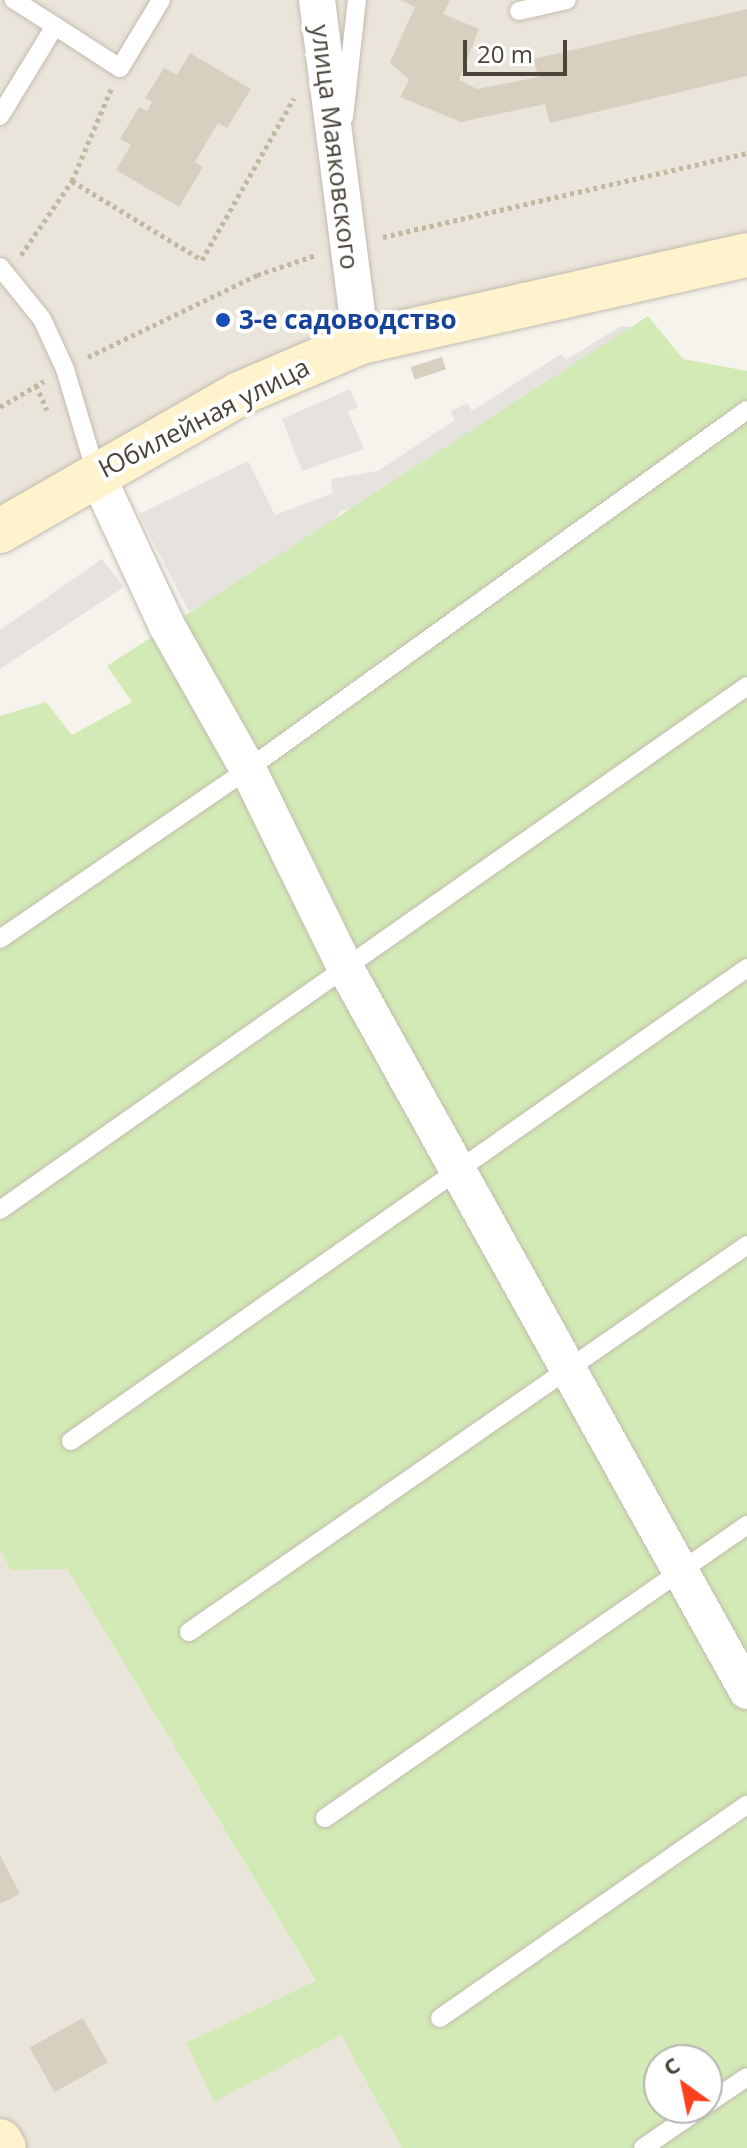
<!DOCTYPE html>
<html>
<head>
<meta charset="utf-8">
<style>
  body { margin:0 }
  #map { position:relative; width:747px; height:2148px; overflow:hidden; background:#f6f3ec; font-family:"Open Sans",sans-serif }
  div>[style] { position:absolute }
  .residential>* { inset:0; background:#eae5da }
  .industrial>* { inset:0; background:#e6e2dd }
  .green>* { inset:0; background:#d2eab5 }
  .building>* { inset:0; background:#d8cfc1; transform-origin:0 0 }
  .path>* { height:5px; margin-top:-2.5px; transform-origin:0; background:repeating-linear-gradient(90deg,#c4b79f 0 4px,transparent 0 8px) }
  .roads { filter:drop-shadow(0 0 2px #c2bbae) drop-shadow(0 0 2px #c2bbae) }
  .lane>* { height:18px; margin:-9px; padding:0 9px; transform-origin:9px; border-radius:9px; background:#fff }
  .street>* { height:36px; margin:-18px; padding:0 18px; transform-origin:18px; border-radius:18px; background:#fff }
  .secondary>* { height:44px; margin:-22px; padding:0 22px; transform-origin:22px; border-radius:22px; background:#fff3cd }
  .dots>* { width:22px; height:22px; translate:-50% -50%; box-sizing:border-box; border:4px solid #fff; border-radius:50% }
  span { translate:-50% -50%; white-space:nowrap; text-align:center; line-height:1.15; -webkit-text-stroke:8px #fff; paint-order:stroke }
  .street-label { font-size:26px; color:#4b4439 }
  .transit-label { font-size:26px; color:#164399; font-weight:700 }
  .left { translate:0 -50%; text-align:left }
  .north { position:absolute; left:643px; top:2044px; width:80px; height:80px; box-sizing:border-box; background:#fff; border:2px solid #b7b4b0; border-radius:50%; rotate:327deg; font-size:22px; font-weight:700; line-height:32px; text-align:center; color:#4b4439 }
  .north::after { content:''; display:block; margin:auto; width:28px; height:36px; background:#fc3f1d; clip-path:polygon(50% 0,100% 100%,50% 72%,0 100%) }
  .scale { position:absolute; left:463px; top:40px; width:104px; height:36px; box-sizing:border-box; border:4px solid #4b4439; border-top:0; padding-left:10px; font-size:24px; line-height:28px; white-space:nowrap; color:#4b4439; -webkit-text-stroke:6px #fff; paint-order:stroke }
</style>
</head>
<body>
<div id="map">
  <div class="residential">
    <div style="clip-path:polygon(0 0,747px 0,747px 255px,441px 320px,0 531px)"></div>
    <div style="clip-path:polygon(0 1551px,11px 1570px,67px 1569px,316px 1982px,186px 2043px,214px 2101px,341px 2035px,402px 2148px,0 2148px)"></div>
  </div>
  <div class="industrial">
    <div style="clip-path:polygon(621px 326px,630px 327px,639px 342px,386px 501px,341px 511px,320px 540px,189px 612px,139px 514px,248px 461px,275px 515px,333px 493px,331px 479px,378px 471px,455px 420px,450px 412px,467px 403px,472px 411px,561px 354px,566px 360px)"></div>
    <div style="clip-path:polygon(350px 389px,358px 407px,348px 412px,364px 449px,302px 471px,282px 419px)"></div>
    <div style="clip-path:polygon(102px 559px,124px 587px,0 669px,0 630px)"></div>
  </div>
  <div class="green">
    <div style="clip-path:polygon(evenodd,648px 316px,683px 359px,747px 371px,747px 2148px,402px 2148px,341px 2035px,214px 2102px,186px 2043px,316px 1981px,67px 1569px,11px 1570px,0 1551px,0 716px,46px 702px,72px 735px,132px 702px,107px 666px,648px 316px,659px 2060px,707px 2060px,707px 2108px,659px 2108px,659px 2060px)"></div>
  </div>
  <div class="building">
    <div style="clip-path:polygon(400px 0,450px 0,443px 14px,479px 29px,459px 80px,477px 89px,538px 77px,534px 59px,747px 9px,747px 76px,550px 123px,545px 104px,461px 122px,400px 97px,409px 80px,390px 62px,415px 7px)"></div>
    <div style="clip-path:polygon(190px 53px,251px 89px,227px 128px,218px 123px,206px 143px,195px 162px,203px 167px,179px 207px,116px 170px,131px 145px,120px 139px,139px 107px,147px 111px,152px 102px,145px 98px,164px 68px,177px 75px)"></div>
    <div style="left:442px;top:357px;width:13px;height:33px;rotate:72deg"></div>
    <div style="clip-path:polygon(0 1855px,20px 1894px,0 1904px)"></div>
    <div style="left:83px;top:2018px;width:51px;height:61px;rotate:61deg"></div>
  </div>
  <div class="path">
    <div style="left:72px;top:181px;width:152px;rotate:31.3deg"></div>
    <div style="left:202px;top:260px;width:186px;rotate:-60.4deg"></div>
    <div style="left:383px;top:237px;width:374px;rotate:-13deg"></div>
    <div style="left:21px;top:255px;width:90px;rotate:-55.4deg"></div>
    <div style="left:72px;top:181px;width:100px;rotate:-67deg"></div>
    <div style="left:88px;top:357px;width:188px;rotate:-25.9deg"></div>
    <div style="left:257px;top:275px;width:62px;rotate:-18.7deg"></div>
    <div style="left:36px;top:385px;width:27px;rotate:66deg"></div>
    <div style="left:0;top:407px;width:51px;rotate:-30.6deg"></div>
  </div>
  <div class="roads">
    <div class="lane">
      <div style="left:519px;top:11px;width:49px;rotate:-12.9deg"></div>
      <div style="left:55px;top:26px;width:77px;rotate:32.9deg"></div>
      <div style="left:120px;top:68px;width:79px;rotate:-58.9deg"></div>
      <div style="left:0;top:116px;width:105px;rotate:-58.6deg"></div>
      <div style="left:55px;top:26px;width:49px;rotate:-147.6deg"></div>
      <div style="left:344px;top:117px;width:118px;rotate:-83.7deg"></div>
      <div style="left:0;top:267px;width:67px;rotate:51.1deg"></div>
      <div style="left:42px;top:319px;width:55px;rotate:65.3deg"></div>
      <div style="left:65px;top:369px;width:109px;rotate:73.4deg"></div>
      <div style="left:0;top:939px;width:301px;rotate:-34.4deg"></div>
      <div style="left:248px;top:769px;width:615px;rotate:-35.73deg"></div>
      <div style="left:0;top:1210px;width:912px;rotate:-35.05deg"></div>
      <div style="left:71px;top:1441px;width:825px;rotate:-34.98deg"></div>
      <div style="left:189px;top:1632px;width:679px;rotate:-34.74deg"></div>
      <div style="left:325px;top:1818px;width:514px;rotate:-34.77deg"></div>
      <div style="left:440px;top:2018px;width:374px;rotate:-34.8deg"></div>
      <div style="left:707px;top:2104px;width:48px;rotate:-34deg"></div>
      <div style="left:643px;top:2148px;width:70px;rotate:-34.6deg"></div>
    </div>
    <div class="street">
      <div style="left:317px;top:0;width:345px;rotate:82.7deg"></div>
      <div style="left:96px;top:473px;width:169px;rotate:65.1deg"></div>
      <div style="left:167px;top:626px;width:164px;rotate:60.5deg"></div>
      <div style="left:248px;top:769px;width:220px;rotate:63.9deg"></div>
      <div style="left:345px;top:967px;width:828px;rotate:60.96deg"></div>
    </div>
    <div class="secondary">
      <div style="left:0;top:531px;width:275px;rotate:-29.8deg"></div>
      <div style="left:239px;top:394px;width:133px;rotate:-23.1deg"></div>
      <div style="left:361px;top:342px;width:396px;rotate:-12.7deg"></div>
      <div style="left:0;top:2141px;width:8px;rotate:60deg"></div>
    </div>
  </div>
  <div class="dots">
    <div style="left:223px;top:320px;background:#1a4fb4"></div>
  </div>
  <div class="street-label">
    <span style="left:335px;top:147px;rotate:83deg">улица Маяковского</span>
    <span style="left:204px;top:418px;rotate:-27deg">Юбилейная улица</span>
  </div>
  <div class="transit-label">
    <span class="left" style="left:239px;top:320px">3-е садоводство</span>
  </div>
  <div class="north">С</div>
  <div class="scale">20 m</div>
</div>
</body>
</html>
